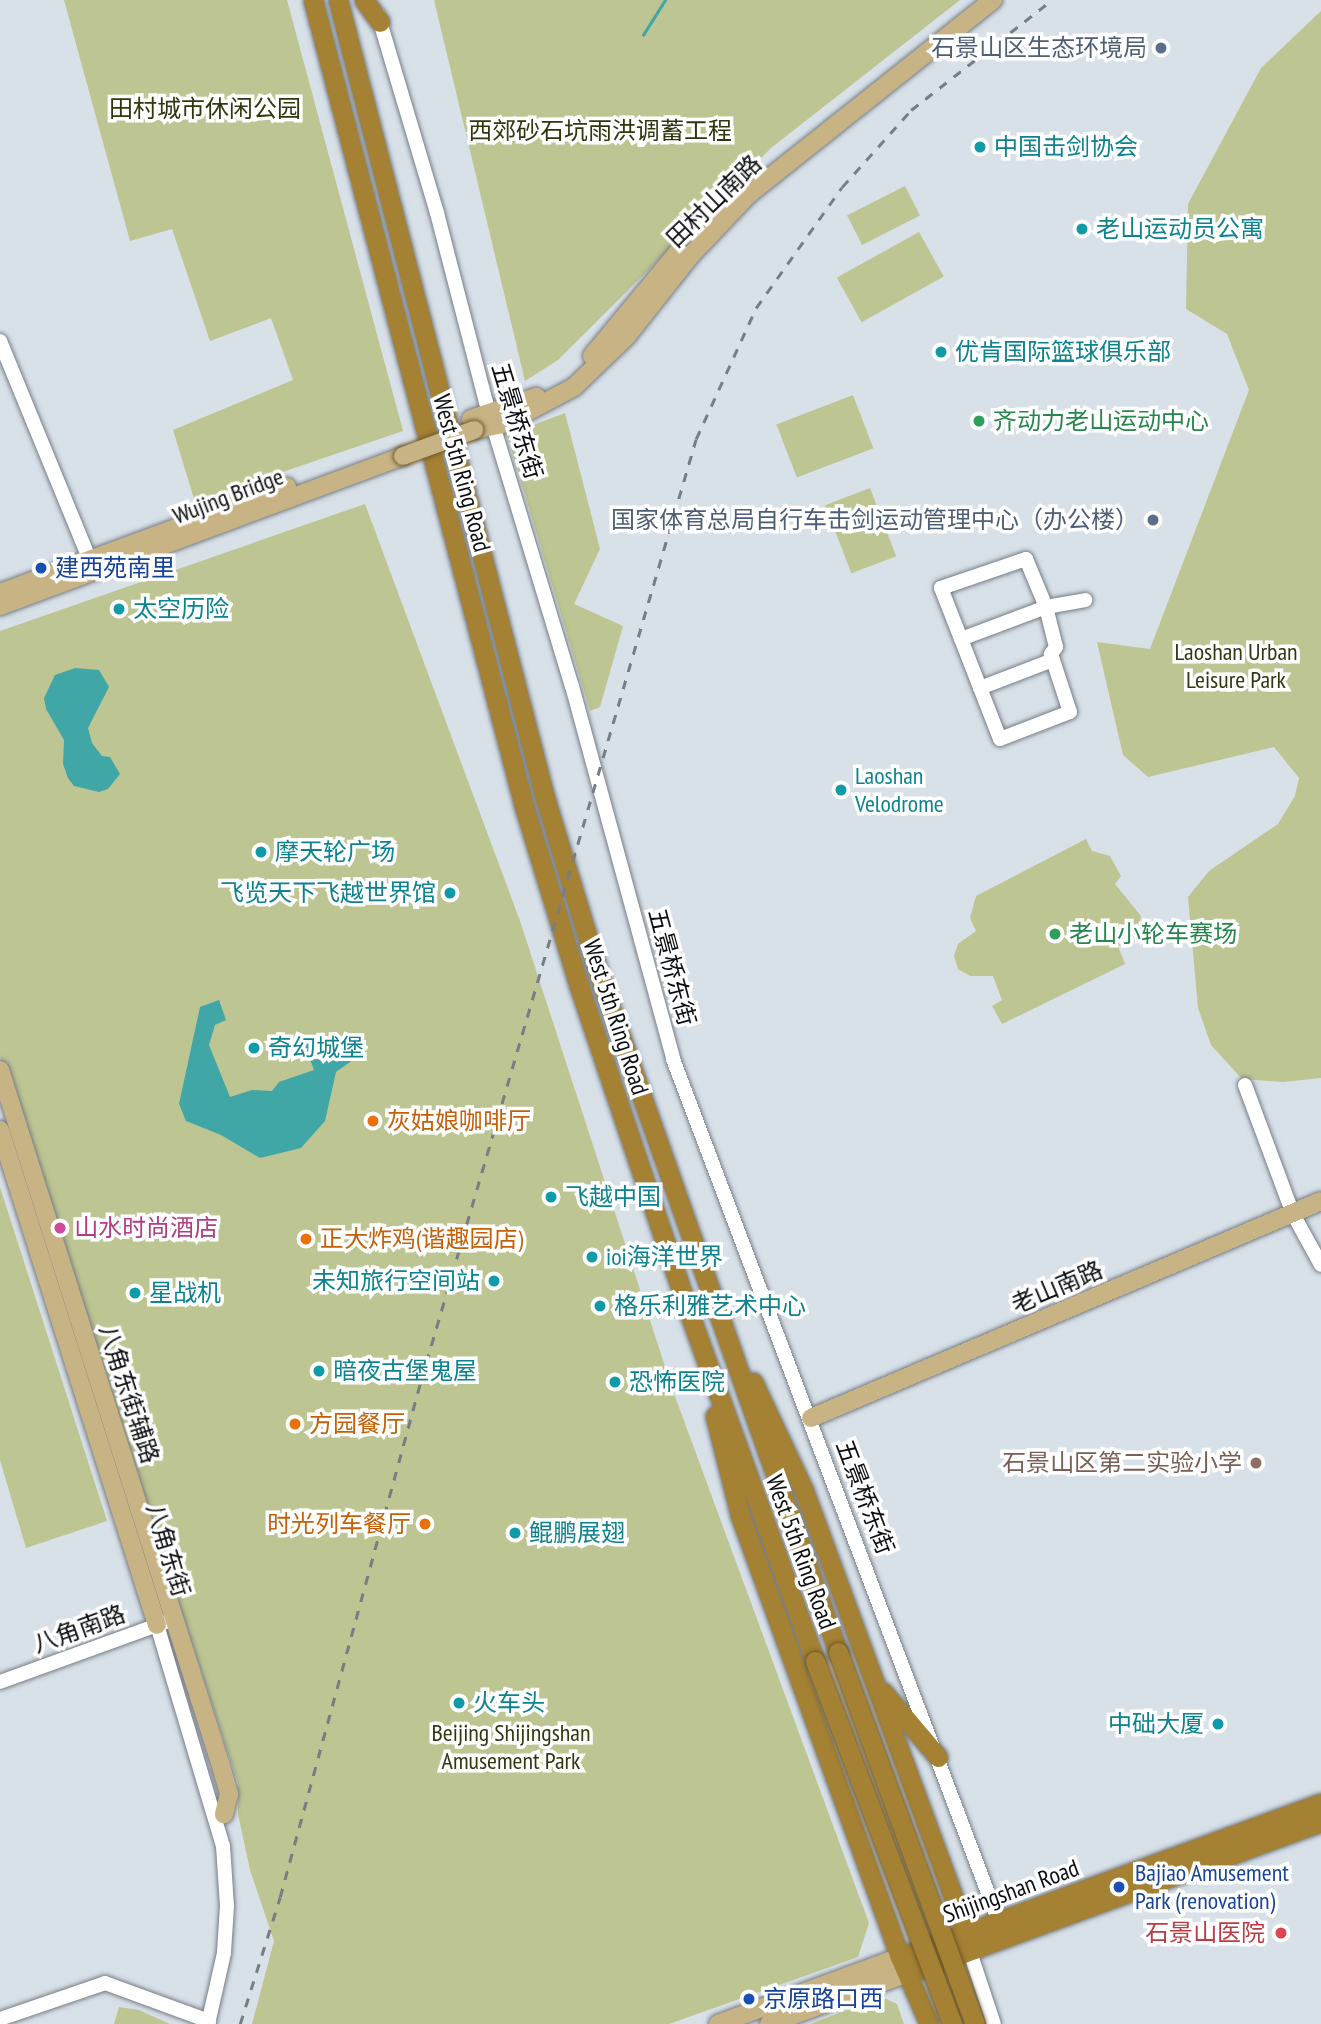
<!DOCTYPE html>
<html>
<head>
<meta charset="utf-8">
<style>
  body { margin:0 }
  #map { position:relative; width:1321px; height:2024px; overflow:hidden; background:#d8e0e8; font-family:"PT Sans Narrow","Noto Sans SC",sans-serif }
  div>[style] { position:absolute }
  .green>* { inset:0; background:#bdc592; transform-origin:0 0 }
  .water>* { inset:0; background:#41a6a6 }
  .stream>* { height:2.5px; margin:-1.25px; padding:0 1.25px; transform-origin:1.25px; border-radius:1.25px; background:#41a6a6 }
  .roads { filter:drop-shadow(0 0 2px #767d85) drop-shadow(0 0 2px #767d85) }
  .minor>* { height:14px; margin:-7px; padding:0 7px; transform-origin:7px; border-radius:7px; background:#fff }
  .major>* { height:18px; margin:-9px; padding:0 9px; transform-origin:9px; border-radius:9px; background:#c8b385 }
  .highway>* { height:19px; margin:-9.5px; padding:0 9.5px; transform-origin:9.5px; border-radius:9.5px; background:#a48133 }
  .rail>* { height:2.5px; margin-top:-1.25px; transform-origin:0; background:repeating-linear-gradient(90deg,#787d83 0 9px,transparent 0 18px) }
  .bridges { filter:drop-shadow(0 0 2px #6e5827) drop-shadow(0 0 2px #6e5827) }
  .major-bridge>* { height:18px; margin:-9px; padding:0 9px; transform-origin:9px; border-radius:9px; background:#c8b385 }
  .highway-bridge>* { height:19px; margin:-9.5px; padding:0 9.5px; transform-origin:9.5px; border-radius:9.5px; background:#a48133 }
  .dots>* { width:19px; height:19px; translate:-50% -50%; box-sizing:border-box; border:4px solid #fff; border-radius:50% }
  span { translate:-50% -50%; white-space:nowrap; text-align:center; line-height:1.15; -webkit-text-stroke:7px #fff; paint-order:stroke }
  .service-label { font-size:24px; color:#4e5e75 }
  .right { translate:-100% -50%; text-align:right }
  .park-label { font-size:24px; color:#31360f }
  .culture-label { font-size:24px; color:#0d838f }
  .left { translate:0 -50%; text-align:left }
  .street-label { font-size:24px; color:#0b0d10 }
  .leisure-label { font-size:24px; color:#27864d }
  .transit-label { font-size:24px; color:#164399 }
  .food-label { font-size:24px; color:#c56008 }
  .hotel-label { font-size:24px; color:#b23c85 }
  .education-label { font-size:24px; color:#785e54 }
  .health-label { font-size:24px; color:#be3a42 }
</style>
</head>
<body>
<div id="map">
  <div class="green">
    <div style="clip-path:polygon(64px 0,287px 0,403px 431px,195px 502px,173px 430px,293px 380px,271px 318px,210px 341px,172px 229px,130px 241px)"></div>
    <div style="clip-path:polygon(434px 0,960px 0,771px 148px,558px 360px,525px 381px)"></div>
    <div style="clip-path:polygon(1321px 11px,1321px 1078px,1283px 1082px,1242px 1079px,1211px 1045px,1198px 1008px,1188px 897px,1209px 871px,1278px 824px,1295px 796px,1299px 778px,1274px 747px,1148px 777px,1123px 755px,1097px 642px,1150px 649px,1249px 390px,1227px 334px,1186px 309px,1188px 204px,1261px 68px)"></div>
    <div style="left:905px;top:186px;width:33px;height:65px;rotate:63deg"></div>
    <div style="left:919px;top:232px;width:51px;height:94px;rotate:61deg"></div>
    <div style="left:853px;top:395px;width:57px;height:82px;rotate:69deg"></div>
    <div style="clip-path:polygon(565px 413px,600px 549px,574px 604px,623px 626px,600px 707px,590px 711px,507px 435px)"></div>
    <div style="left:870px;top:488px;width:73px;height:48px;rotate:69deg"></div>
    <div style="clip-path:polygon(365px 504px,520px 921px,673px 1391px,869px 1923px,858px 1957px,669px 2024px,252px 2024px,274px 1941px,250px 1870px,238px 1814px,238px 1783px,0 1058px,0 631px)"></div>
    <div style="clip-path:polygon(1086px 839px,1092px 851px,1110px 856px,1121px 876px,1115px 884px,1141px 916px,1137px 936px,1118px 946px,1125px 964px,1002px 1024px,992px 1006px,1002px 1000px,993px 976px,970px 976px,958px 969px,954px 956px,958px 944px,976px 931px,970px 918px,976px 896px)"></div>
    <div style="clip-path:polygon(0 1187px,107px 1521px,26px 1548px,0 1460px)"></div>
    <div style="clip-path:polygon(882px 1997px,897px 2004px,904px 2024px,810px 2024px)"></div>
    <div style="clip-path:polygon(119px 2007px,139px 2010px,170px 2024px,114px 2024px)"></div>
  </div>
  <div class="water">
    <div style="clip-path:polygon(75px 668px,99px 670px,109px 687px,88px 728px,92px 743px,102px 756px,110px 757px,120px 774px,108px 789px,99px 792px,74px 786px,68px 778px,63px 764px,64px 740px,46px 709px,44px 698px,55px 675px)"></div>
    <div style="clip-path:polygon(219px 1000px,226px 1020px,215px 1025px,209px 1045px,230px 1097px,252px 1090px,272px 1091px,279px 1082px,314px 1070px,303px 1040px,316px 1037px,312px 1052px,320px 1060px,331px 1057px,330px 1040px,353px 1048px,357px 1057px,336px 1072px,325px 1121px,301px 1148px,260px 1158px,221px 1135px,186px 1121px,179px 1104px,200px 1007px)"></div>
  </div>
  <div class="stream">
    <div style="left:643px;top:35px;width:41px;rotate:-57.8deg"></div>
  </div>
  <div class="roads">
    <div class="minor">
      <div style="left:378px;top:15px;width:207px;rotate:73.4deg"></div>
      <div style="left:437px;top:213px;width:195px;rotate:75.5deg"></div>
      <div style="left:486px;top:402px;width:297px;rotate:73.2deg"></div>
      <div style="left:572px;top:686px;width:386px;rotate:74.8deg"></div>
      <div style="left:673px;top:1059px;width:923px;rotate:69.31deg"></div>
      <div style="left:0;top:341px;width:237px;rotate:67.7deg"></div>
      <div style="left:961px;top:639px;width:91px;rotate:-20.6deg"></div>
      <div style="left:1046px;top:607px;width:41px;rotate:76deg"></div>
      <div style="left:1056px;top:647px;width:9px;rotate:126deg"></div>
      <div style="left:1051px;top:654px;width:61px;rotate:71.9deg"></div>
      <div style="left:1070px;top:712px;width:75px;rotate:158.9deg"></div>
      <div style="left:1000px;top:739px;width:107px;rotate:-111.3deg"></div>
      <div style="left:961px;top:639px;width:55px;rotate:-111.4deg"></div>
      <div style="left:941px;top:588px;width:90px;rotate:-18.8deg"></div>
      <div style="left:1026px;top:559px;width:52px;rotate:67.4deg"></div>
      <div style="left:1046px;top:607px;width:40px;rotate:-10deg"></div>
      <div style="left:980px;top:688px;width:78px;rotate:-21deg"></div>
      <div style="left:1245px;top:1085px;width:138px;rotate:69.6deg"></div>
      <div style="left:1293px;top:1214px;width:58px;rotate:61.2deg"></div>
      <div style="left:157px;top:1625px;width:231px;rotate:73.4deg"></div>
      <div style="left:223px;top:1846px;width:60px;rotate:86.2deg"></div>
      <div style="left:227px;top:1906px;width:47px;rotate:93.7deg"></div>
      <div style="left:224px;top:1953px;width:73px;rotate:102.7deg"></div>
      <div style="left:0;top:1682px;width:177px;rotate:-19.9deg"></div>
      <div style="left:967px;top:1943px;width:85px;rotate:71.6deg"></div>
      <div style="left:0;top:2019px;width:111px;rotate:-18.9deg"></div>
      <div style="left:105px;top:1983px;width:111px;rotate:20.1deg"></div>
    </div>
    <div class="major">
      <div style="left:592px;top:356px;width:136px;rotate:-50.4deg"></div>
      <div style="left:471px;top:419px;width:69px;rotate:-18.7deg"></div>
      <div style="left:474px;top:430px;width:33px;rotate:-12deg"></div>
      <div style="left:506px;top:423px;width:77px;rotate:-27.9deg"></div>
      <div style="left:574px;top:387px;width:74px;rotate:-43.9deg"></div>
      <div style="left:627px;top:336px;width:103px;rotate:-51.7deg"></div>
      <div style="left:691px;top:255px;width:84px;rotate:-46.4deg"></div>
      <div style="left:749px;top:194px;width:312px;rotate:-38.5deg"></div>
      <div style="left:0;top:593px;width:306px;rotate:-20.3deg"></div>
      <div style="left:0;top:606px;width:430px;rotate:-20.4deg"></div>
      <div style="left:0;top:1070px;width:730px;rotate:72.38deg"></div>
      <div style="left:221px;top:1766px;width:29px;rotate:74deg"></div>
      <div style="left:229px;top:1794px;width:21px;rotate:104deg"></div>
      <div style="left:0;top:1130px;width:519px;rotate:72.4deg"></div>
      <div style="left:811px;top:1418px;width:554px;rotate:-23.05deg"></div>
      <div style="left:718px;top:2024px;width:194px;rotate:-20.2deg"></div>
      <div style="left:769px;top:2024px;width:150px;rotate:-20.2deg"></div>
    </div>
    <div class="highway">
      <div style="left:313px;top:0;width:833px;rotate:75.33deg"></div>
      <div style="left:524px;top:806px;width:188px;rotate:73deg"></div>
      <div style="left:579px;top:986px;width:339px;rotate:71.4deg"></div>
      <div style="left:687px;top:1307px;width:376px;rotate:70.1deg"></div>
      <div style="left:338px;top:0;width:824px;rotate:75.46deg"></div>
      <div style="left:545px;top:798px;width:188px;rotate:73deg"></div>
      <div style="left:600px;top:978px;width:715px;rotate:70.55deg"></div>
      <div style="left:364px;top:0;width:27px;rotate:54deg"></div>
      <div style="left:753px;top:1382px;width:120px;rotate:64.9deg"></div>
      <div style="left:804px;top:1491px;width:471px;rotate:69.8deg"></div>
      <div style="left:715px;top:1416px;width:102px;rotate:75.8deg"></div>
      <div style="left:740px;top:1515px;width:470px;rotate:70.1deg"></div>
      <div style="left:900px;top:1957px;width:73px;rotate:66.6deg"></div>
      <div style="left:883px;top:1692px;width:85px;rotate:49.8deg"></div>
      <div style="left:900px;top:1957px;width:448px;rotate:-20.1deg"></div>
      <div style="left:914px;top:1971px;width:433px;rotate:-20.1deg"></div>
    </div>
  </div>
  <div class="rail">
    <div style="left:240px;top:2024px;width:133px;rotate:-72.5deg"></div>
    <div style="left:280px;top:1897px;width:536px;rotate:-74.74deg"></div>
    <div style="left:421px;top:1380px;width:980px;rotate:-73.71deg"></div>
    <div style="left:696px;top:439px;width:144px;rotate:-65.4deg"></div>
    <div style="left:756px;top:308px;width:148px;rotate:-54.6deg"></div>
    <div style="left:842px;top:187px;width:103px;rotate:-48.1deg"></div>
    <div style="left:911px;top:110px;width:179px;rotate:-38deg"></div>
  </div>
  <div class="bridges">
    <div class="major-bridge">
      <div style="left:403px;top:456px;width:76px;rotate:-20.1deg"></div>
    </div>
    <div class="highway-bridge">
      <div style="left:838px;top:1652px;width:396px;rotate:69.8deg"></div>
      <div style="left:815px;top:1661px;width:388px;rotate:69.3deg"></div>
    </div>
  </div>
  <div class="dots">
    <div style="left:1161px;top:48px;background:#5c6f8a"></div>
    <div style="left:980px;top:147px;background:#0f9aa8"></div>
    <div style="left:1082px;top:229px;background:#0f9aa8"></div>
    <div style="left:941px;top:352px;background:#0f9aa8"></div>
    <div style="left:979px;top:421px;background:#2e9e5b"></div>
    <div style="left:1153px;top:520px;background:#5c6f8a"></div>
    <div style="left:41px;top:568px;background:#1a4fb4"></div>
    <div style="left:119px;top:609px;background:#0f9aa8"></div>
    <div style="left:841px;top:790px;background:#0f9aa8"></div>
    <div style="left:261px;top:852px;background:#0f9aa8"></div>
    <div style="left:450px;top:893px;background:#0f9aa8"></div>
    <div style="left:1055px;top:934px;background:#2e9e5b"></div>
    <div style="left:254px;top:1048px;background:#0f9aa8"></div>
    <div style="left:373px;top:1121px;background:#e8710a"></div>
    <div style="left:551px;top:1197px;background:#0f9aa8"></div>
    <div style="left:60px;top:1228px;background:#d1479c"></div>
    <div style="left:306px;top:1239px;background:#e8710a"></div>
    <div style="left:592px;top:1257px;background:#0f9aa8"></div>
    <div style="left:494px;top:1281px;background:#0f9aa8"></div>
    <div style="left:135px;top:1293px;background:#0f9aa8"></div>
    <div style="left:600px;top:1306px;background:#0f9aa8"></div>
    <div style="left:319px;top:1371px;background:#0f9aa8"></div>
    <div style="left:615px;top:1382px;background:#0f9aa8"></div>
    <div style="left:295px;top:1424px;background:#e8710a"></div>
    <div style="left:1256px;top:1463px;background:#8d6e63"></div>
    <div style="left:425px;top:1524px;background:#e8710a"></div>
    <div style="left:515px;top:1533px;background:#0f9aa8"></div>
    <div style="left:459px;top:1703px;background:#0f9aa8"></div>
    <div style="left:1218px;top:1724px;background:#0f9aa8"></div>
    <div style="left:1119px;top:1887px;background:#1a4fb4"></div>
    <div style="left:1281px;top:1933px;background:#e0444e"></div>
    <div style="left:749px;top:1999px;background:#1a4fb4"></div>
  </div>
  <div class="service-label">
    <span class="right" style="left:1147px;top:48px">石景山区生态环境局</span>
    <span class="right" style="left:1139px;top:520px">国家体育总局自行车击剑运动管理中心（办公楼）</span>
  </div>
  <div class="park-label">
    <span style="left:205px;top:109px">田村城市休闲公园</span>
    <span style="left:600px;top:131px">西郊砂石坑雨洪调蓄工程</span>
    <span style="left:1236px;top:666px">Laoshan Urban<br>Leisure Park</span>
    <span style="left:511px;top:1747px">Beijing Shijingshan<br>Amusement Park</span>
  </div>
  <div class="culture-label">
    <span class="left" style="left:994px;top:147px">中国击剑协会</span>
    <span class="left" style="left:1096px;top:229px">老山运动员公寓</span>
    <span class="left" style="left:955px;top:352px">优肯国际篮球俱乐部</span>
    <span class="left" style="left:133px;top:609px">太空历险</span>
    <span class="left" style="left:855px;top:790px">Laoshan<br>Velodrome</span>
    <span class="left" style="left:275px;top:852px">摩天轮广场</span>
    <span class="right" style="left:436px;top:893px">飞览天下飞越世界馆</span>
    <span class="left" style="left:268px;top:1048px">奇幻城堡</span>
    <span class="left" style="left:565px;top:1197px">飞越中国</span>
    <span class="left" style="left:606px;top:1257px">ioi海洋世界</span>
    <span class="right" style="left:480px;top:1281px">未知旅行空间站</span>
    <span class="left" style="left:149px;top:1293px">星战机</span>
    <span class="left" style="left:614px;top:1306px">格乐利雅艺术中心</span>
    <span class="left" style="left:333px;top:1371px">暗夜古堡鬼屋</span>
    <span class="left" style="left:629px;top:1382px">恐怖医院</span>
    <span class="left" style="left:529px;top:1533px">鲲鹏展翅</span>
    <span class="left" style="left:473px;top:1703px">火车头</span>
    <span class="right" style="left:1204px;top:1724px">中础大厦</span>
  </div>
  <div class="street-label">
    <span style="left:714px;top:201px;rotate:-44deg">田村山南路</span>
    <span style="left:517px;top:421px;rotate:73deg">五景桥东街</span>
    <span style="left:462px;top:473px;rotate:75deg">West 5th Ring Road</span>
    <span style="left:228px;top:496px;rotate:-21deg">Wujing Bridge</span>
    <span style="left:672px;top:967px;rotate:75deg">五景桥东街</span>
    <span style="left:616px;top:1017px;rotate:72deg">West 5th Ring Road</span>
    <span style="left:1057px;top:1287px;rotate:-23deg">老山南路</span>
    <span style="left:129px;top:1394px;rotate:72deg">八角东街辅路</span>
    <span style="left:865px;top:1497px;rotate:69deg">五景桥东街</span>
    <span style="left:168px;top:1550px;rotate:73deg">八角东街</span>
    <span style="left:801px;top:1552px;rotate:70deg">West 5th Ring Road</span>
    <span style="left:79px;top:1629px;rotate:-20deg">八角南路</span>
    <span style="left:1011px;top:1891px;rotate:-20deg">Shijingshan Road</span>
  </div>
  <div class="leisure-label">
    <span class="left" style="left:993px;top:421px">齐动力老山运动中心</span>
    <span class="left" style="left:1069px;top:934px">老山小轮车赛场</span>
  </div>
  <div class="transit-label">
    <span class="left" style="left:55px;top:568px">建西苑南里</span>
    <span class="left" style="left:1135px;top:1887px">Bajiao Amusement<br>Park (renovation)</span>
    <span class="left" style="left:763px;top:1999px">京原路口西</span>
  </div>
  <div class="food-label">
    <span class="left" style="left:387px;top:1121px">灰姑娘咖啡厅</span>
    <span class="left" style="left:320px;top:1239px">正大炸鸡(谐趣园店)</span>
    <span class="left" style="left:309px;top:1424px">方园餐厅</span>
    <span class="right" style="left:411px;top:1524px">时光列车餐厅</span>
  </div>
  <div class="hotel-label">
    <span class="left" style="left:74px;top:1228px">山水时尚酒店</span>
  </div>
  <div class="education-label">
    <span class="right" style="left:1242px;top:1463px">石景山区第二实验小学</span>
  </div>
  <div class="health-label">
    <span class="right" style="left:1265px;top:1933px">石景山医院</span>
  </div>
</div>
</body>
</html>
